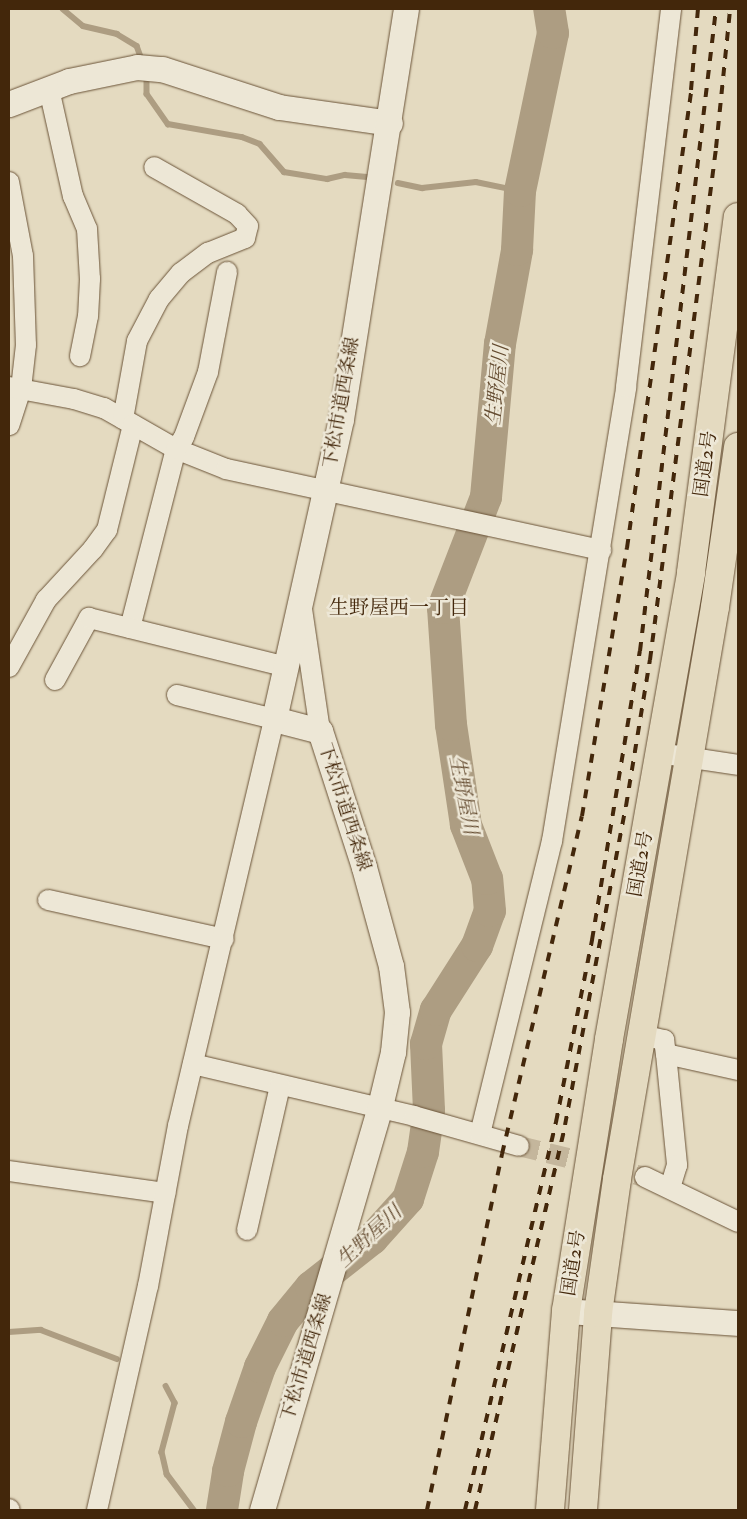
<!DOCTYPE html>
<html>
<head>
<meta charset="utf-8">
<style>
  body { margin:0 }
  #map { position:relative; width:747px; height:1519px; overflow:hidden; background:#e4dac0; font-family:"IM FELL Double Pica","Noto Serif JP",serif }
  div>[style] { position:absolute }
  .stream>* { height:5.5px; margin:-2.75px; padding:0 2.75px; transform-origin:2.75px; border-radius:2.75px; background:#ad9d82 }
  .river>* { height:32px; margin:-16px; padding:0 16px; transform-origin:16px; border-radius:16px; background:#ad9d82 }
  .minor-tunnel>* { height:20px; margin-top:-10px; transform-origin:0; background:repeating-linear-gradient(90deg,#c4b69c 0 20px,transparent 0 30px) }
  .roads { filter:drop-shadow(0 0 1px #6b5438) drop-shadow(0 0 1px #6b5438) }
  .minor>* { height:20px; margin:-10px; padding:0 10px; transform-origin:10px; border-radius:10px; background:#ede7d6 }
  .tertiary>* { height:25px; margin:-12.5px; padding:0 12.5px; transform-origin:12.5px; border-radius:12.5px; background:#ede7d6 }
  .trunk>* { height:28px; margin:-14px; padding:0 14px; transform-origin:14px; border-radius:14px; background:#e4dac0 }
  .rail>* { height:4px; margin-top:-2px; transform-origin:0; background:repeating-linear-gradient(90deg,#43270b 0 9px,transparent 0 18px) }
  span { translate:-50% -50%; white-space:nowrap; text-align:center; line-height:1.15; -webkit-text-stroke:5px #ede7d6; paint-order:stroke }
  .street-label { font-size:19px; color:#43270b }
  .water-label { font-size:20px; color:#634a2f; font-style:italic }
  .neighbourhood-label { font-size:20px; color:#43270b }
  .frame { position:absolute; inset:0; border:10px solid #43270b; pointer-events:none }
</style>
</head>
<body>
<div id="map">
  <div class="stream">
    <div style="left:63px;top:9px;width:26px;rotate:40deg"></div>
    <div style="left:83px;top:26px;width:35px;rotate:13deg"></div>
    <div style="left:117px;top:34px;width:23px;rotate:31deg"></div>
    <div style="left:137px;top:46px;width:12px;rotate:70deg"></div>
    <div style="left:147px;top:80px;width:14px;rotate:90deg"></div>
    <div style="left:147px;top:94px;width:37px;rotate:55deg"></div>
    <div style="left:168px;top:124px;width:75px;rotate:10deg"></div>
    <div style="left:242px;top:137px;width:19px;rotate:21deg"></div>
    <div style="left:260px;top:144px;width:37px;rotate:49deg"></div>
    <div style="left:284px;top:172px;width:44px;rotate:9.2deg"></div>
    <div style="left:327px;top:179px;width:18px;rotate:-13deg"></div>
    <div style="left:345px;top:175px;width:22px;rotate:5deg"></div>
    <div style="left:398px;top:183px;width:25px;rotate:12deg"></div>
    <div style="left:422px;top:188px;width:54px;rotate:-6.3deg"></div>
    <div style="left:476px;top:182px;width:45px;rotate:11.6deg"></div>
    <div style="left:9px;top:1332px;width:32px;rotate:-4deg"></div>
    <div style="left:41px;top:1330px;width:81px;rotate:20.9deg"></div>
    <div style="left:166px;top:1386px;width:19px;rotate:62deg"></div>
    <div style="left:175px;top:1403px;width:51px;rotate:104.9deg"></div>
    <div style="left:162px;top:1452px;width:23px;rotate:77deg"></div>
    <div style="left:167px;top:1474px;width:45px;rotate:53.1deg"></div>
  </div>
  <div class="river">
    <div style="left:222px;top:1510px;width:39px;rotate:-81deg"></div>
    <div style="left:228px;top:1471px;width:51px;rotate:-75.1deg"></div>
    <div style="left:241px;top:1422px;width:58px;rotate:-70.9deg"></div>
    <div style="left:260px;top:1367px;width:51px;rotate:-63.4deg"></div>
    <div style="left:283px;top:1321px;width:44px;rotate:-50.5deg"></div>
    <div style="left:311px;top:1287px;width:78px;rotate:-38.2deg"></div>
    <div style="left:372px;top:1239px;width:54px;rotate:-48deg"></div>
    <div style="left:408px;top:1199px;width:49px;rotate:-72.3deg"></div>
    <div style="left:423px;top:1152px;width:42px;rotate:-81.9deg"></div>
    <div style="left:429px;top:1110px;width:66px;rotate:-92.6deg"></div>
    <div style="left:426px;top:1044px;width:35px;rotate:-74deg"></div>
    <div style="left:436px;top:1010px;width:76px;rotate:-57.4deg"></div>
    <div style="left:477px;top:946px;width:37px;rotate:-70deg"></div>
    <div style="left:490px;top:911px;width:32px;rotate:-95deg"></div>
    <div style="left:487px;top:879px;width:58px;rotate:-111.3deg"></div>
    <div style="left:466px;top:825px;width:101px;rotate:-98.5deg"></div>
    <div style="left:451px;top:725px;width:117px;rotate:-93.9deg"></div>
    <div style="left:443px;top:608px;width:119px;rotate:-68.8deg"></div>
    <div style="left:486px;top:497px;width:154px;rotate:-84.8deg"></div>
    <div style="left:500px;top:344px;width:96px;rotate:-79.7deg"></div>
    <div style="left:517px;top:250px;width:59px;rotate:-87.1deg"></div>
    <div style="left:520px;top:191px;width:161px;rotate:-78.2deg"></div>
    <div style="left:553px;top:33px;width:24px;rotate:-99deg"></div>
  </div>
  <div class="minor-tunnel">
    <div style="left:519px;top:1146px;width:130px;rotate:13.8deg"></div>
  </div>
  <div class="roads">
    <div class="minor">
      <div style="left:49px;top:89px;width:110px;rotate:77.4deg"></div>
      <div style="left:73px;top:196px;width:36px;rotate:67deg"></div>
      <div style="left:87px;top:229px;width:50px;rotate:86.6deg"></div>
      <div style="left:90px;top:279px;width:37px;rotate:93deg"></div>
      <div style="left:88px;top:316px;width:41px;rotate:101.3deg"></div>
      <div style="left:9px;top:182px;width:75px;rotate:79.3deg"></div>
      <div style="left:23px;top:256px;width:89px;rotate:88.1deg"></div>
      <div style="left:26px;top:345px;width:44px;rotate:96.5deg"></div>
      <div style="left:21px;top:389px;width:38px;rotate:108deg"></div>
      <div style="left:9px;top:387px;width:66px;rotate:10.5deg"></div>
      <div style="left:74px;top:399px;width:31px;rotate:17deg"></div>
      <div style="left:104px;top:408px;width:83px;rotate:29.7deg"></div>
      <div style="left:176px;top:449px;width:54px;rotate:21.8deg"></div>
      <div style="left:226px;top:469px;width:384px;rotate:12.2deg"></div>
      <div style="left:123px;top:419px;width:79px;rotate:-79.8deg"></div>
      <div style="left:137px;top:341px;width:47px;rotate:-62.4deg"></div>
      <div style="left:159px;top:299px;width:34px;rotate:-50deg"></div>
      <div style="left:181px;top:273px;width:34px;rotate:-37deg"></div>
      <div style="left:208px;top:253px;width:40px;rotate:-22deg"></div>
      <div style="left:245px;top:238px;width:12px;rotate:-76deg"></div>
      <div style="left:248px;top:226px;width:16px;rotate:-133deg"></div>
      <div style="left:237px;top:214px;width:95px;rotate:-150.5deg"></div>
      <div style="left:302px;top:609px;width:123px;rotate:81.6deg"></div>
      <div style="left:130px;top:628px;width:185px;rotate:-75.6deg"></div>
      <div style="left:176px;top:449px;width:14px;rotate:-56deg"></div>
      <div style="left:184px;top:437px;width:69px;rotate:-69.7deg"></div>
      <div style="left:208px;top:372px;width:102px;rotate:-79.2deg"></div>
      <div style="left:9px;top:667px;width:77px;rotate:-61.1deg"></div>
      <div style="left:46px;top:600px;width:69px;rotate:-47.3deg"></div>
      <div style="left:93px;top:549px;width:24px;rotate:-54deg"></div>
      <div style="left:107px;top:530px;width:108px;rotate:-76.1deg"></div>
      <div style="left:55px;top:680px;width:71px;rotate:-61.3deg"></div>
      <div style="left:89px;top:618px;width:204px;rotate:13.9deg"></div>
      <div style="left:659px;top:753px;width:80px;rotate:8.6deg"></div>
      <div style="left:48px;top:900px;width:180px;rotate:12.5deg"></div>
      <div style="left:642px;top:1035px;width:23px;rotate:13deg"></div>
      <div style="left:664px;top:1040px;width:14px;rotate:82deg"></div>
      <div style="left:666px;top:1054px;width:112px;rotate:84.3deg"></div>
      <div style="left:677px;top:1165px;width:24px;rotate:107deg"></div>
      <div style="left:666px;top:1054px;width:74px;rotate:12.5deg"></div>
      <div style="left:193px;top:1064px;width:227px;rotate:13.2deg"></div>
      <div style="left:414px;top:1116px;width:109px;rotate:15.9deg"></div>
      <div style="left:480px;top:1134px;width:302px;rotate:-76.2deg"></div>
      <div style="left:552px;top:841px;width:460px;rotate:-80.7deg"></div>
      <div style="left:626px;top:387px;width:381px;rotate:-83.2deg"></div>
      <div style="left:9px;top:1171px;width:158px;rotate:8deg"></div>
      <div style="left:645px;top:1177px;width:103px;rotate:25.8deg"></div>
      <div style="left:247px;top:1230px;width:148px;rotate:-77.1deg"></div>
      <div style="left:9px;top:1509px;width:1px;rotate:45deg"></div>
      <div style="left:97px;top:1510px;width:230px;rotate:-77.2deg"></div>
      <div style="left:148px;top:1286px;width:163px;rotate:-79.4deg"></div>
      <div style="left:178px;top:1126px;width:418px;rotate:-76.7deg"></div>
      <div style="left:274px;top:719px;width:100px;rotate:-166.1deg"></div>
    </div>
    <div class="tertiary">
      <div style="left:9px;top:104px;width:64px;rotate:-21deg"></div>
      <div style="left:69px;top:81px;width:69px;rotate:-11.6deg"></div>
      <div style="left:137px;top:67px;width:25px;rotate:5deg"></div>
      <div style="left:162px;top:69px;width:123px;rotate:18deg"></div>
      <div style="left:279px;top:107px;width:112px;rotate:8.2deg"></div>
      <div style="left:566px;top:1311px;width:172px;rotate:4deg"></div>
      <div style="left:262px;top:1510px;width:417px;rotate:-73.7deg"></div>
      <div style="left:379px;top:1110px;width:60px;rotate:-76.4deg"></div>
      <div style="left:393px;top:1052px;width:40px;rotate:-84.3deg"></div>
      <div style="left:397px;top:1012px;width:46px;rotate:-97.4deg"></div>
      <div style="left:391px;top:966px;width:103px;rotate:-105.3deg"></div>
      <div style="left:364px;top:867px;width:143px;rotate:-107.9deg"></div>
      <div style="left:320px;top:731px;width:48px;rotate:-165.4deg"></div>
      <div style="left:274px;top:719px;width:307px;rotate:-77.4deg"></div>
      <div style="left:341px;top:419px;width:415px;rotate:-81deg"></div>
    </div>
    <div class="trunk">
      <div style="left:550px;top:1510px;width:200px;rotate:-85.4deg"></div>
      <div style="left:566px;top:1311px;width:275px;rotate:-81deg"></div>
      <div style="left:609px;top:1039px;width:474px;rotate:-80deg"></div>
      <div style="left:691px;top:572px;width:358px;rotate:-82.5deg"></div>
      <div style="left:583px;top:1510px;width:198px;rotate:-85.6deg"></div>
      <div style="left:598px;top:1313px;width:135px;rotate:-81.9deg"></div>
      <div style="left:617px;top:1179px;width:580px;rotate:-80.28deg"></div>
      <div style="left:715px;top:607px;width:162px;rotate:-81.8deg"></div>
    </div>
  </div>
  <div class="rail">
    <div style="left:427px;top:1510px;width:364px;rotate:-78.1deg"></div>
    <div style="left:502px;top:1154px;width:347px;rotate:-76.7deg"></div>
    <div style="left:582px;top:816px;width:272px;rotate:-80.5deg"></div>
    <div style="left:627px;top:548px;width:462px;rotate:-82deg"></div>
    <div style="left:691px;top:90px;width:81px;rotate:-85.1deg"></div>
    <div style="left:465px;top:1510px;width:399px;rotate:-76.8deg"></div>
    <div style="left:556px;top:1122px;width:186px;rotate:-78.8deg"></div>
    <div style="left:592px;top:940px;width:293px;rotate:-80.6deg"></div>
    <div style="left:640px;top:651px;width:646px;rotate:-83.25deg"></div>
    <div style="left:475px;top:1510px;width:395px;rotate:-76.8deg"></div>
    <div style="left:565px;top:1125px;width:325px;rotate:-79.2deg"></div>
    <div style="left:626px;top:806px;width:148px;rotate:-80.7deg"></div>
    <div style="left:650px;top:660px;width:516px;rotate:-82.65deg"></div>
    <div style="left:716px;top:148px;width:140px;rotate:-84.2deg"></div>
  </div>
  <div class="street-label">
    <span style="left:342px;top:403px;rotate:-80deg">下松市道西条線</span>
    <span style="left:706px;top:464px;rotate:-82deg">国道2号</span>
    <span style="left:344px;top:807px;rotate:72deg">下松市道西条線</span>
    <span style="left:641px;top:864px;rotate:-80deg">国道2号</span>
    <span style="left:574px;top:1263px;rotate:-81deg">国道2号</span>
    <span style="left:307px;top:1358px;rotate:-73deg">下松市道西条線</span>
  </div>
  <div class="water-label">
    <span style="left:497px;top:385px;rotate:-84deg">生野屋川</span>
    <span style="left:464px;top:795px;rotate:79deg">生野屋川</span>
    <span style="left:369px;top:1236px;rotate:-43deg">生野屋川</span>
  </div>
  <div class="neighbourhood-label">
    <span style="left:399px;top:607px">生野屋西一丁目</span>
  </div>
  <div class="frame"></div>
</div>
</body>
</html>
